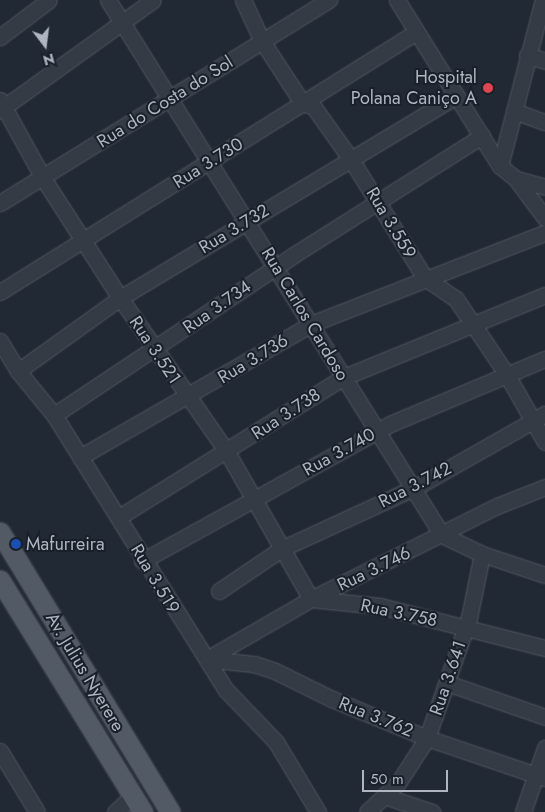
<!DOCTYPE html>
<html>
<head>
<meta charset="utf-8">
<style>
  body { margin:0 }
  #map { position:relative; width:545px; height:812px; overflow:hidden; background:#212934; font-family:Jost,sans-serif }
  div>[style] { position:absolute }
  .roads { filter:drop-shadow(0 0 1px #525862) drop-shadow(0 0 1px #525862) }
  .minor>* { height:15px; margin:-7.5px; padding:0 7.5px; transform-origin:7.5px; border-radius:7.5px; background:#343b45 }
  .major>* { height:19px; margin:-9.5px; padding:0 9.5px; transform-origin:9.5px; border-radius:9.5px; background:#525a65 }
  .dots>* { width:14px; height:14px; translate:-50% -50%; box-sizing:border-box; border:2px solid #1a2029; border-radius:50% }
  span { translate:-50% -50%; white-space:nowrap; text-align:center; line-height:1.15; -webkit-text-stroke:4px #1a2029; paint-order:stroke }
  .poi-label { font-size:18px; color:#afb5c1 }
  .right { translate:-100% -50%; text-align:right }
  .left { translate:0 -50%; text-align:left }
  .street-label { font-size:18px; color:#afb5c1 }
  .north { position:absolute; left:20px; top:20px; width:50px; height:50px; -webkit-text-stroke:4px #1a2029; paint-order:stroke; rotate:165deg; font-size:14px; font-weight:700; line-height:20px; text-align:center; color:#afb5c1 }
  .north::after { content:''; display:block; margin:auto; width:18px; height:22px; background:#afb5c1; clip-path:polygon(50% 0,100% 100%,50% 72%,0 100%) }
  .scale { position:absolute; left:362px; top:770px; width:86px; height:22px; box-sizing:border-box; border:2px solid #afb5c1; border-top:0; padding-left:6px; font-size:15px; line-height:18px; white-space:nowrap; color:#afb5c1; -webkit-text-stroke:4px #1a2029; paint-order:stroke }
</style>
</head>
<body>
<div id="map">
  <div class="roads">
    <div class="minor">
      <div style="left:108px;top:0;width:631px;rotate:58.02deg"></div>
      <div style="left:442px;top:535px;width:44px;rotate:25.4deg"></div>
      <div style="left:482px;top:554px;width:66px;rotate:18.4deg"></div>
      <div style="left:243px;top:0;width:45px;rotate:65.1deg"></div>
      <div style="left:262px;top:41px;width:75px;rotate:56.9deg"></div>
      <div style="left:303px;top:104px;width:10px;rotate:11deg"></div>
      <div style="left:313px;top:106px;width:64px;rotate:54.6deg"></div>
      <div style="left:350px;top:158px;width:142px;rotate:58deg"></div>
      <div style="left:425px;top:278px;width:37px;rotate:34deg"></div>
      <div style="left:456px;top:299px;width:92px;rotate:56.1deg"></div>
      <div style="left:507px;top:375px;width:77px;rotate:60.4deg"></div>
      <div style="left:397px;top:0;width:195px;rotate:58.2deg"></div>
      <div style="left:500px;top:166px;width:21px;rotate:39deg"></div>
      <div style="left:516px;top:179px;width:49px;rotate:53.4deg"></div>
      <div style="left:0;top:37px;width:61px;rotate:-37.1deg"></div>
      <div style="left:527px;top:55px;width:19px;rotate:18deg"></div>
      <div style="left:0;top:100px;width:89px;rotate:61.1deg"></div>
      <div style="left:43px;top:178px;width:143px;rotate:57.3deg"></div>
      <div style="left:120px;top:298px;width:188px;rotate:55.2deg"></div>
      <div style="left:227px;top:452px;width:169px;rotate:60.3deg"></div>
      <div style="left:311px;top:599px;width:69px;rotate:5.8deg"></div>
      <div style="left:380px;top:606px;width:170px;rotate:14.3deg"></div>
      <div style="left:0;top:110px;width:188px;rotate:-35.7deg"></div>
      <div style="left:514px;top:111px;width:33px;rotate:20deg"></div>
      <div style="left:500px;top:166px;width:171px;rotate:-75.5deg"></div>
      <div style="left:516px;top:179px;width:30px;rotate:15deg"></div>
      <div style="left:0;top:203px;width:387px;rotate:-31.7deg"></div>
      <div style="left:0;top:292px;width:491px;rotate:-32deg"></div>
      <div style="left:0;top:341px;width:35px;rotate:59deg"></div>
      <div style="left:18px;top:371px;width:57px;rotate:50.7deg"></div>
      <div style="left:54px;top:415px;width:324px;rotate:58deg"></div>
      <div style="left:226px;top:690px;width:72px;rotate:46.1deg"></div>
      <div style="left:276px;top:742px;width:82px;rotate:59deg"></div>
      <div style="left:18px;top:371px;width:125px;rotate:-35.6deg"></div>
      <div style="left:120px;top:298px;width:392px;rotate:-31deg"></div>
      <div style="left:54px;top:415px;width:286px;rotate:-33.7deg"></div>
      <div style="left:292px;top:256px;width:225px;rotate:-32.3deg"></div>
      <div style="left:80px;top:457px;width:267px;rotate:-29.9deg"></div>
      <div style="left:311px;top:324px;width:251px;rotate:-21.3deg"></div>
      <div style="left:119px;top:517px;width:265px;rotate:-31.9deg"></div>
      <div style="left:344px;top:377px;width:217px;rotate:-22.2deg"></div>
      <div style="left:142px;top:561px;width:283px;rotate:-28.9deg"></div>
      <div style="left:390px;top:424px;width:168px;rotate:-22.8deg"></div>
      <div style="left:219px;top:591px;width:75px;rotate:-34.1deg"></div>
      <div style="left:281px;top:549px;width:151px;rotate:-24.7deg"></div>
      <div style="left:418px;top:486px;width:146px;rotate:-29.6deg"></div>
      <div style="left:207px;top:659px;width:120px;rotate:-30deg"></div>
      <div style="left:311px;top:599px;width:208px;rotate:-26.6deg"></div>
      <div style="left:497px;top:506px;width:52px;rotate:-21.6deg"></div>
      <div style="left:207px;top:659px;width:47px;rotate:6.1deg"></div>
      <div style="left:254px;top:664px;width:22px;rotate:18deg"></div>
      <div style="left:275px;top:671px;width:64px;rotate:26.2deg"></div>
      <div style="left:332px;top:699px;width:103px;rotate:22.3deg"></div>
      <div style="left:427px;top:738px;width:125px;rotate:18.7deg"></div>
      <div style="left:447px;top:683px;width:104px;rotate:19.1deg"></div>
      <div style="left:0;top:751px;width:71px;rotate:58.8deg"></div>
      <div style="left:384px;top:796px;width:51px;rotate:18.4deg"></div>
      <div style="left:115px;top:812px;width:24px;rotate:-42deg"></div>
      <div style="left:367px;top:812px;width:42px;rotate:-43.1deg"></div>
      <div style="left:398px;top:783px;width:54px;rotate:-57.2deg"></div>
      <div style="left:427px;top:738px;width:127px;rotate:-70.7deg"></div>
      <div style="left:469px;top:618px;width:65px;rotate:-78.5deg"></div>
      <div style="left:523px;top:812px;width:68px;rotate:-71deg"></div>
    </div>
    <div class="major">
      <div style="left:0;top:532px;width:328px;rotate:58.7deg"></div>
      <div style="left:0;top:580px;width:273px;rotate:58.4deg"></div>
    </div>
  </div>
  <div class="dots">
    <div style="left:488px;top:88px;background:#e0444e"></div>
    <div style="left:16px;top:544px;background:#1a4fb4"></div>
  </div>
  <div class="poi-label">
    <span class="right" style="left:477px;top:88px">Hospital<br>Polana Caniço A</span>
    <span class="left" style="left:26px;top:544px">Mafurreira</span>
  </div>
  <div class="street-label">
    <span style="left:165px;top:102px;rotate:-32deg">Rua do Costa do Sol</span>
    <span style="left:208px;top:163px;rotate:-32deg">Rua 3.730</span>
    <span style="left:391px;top:223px;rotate:59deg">Rua 3.559</span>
    <span style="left:234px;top:229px;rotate:-31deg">Rua 3.732</span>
    <span style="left:217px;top:307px;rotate:-35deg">Rua 3.734</span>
    <span style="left:305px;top:314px;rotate:59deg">Rua Carlos Cardoso</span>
    <span style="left:155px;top:350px;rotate:56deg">Rua 3.521</span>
    <span style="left:253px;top:359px;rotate:-31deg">Rua 3.736</span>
    <span style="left:286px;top:414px;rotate:-33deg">Rua 3.738</span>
    <span style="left:339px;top:452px;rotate:-29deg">Rua 3.740</span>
    <span style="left:415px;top:485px;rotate:-27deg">Rua 3.742</span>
    <span style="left:374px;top:569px;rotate:-26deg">Rua 3.746</span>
    <span style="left:155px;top:579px;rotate:59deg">Rua 3.519</span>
    <span style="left:399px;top:613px;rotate:12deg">Rua 3.758</span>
    <span style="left:85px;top:672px;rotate:59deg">Av. Julius Nyerere</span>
    <span style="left:448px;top:678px;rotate:-71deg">Rua 3.641</span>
    <span style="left:376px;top:717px;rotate:22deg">Rua 3.762</span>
  </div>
  <div class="north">N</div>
  <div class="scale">50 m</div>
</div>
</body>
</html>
